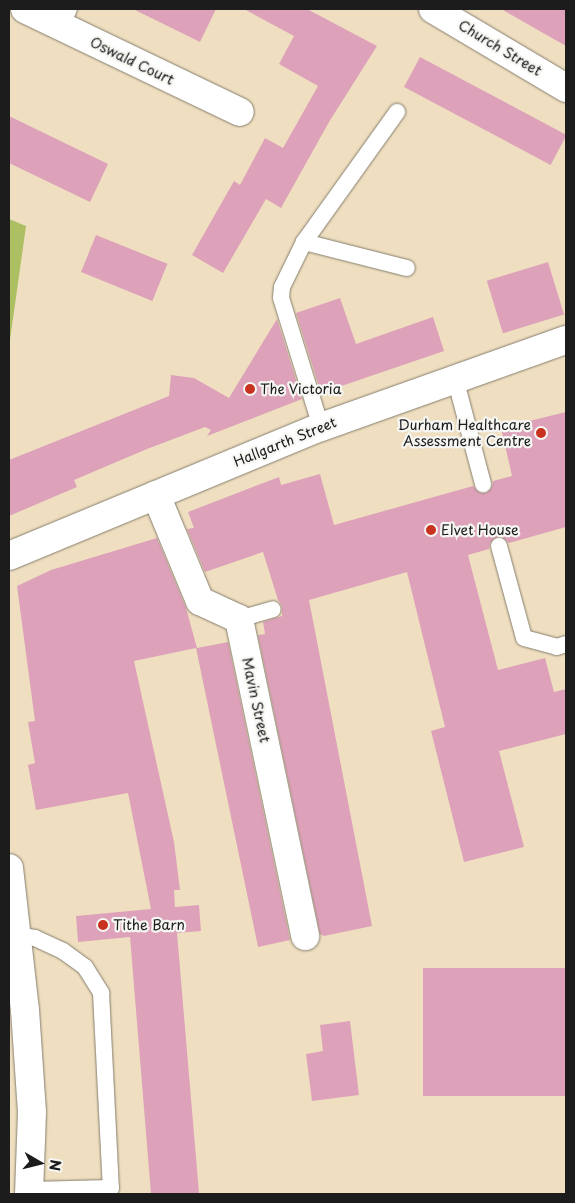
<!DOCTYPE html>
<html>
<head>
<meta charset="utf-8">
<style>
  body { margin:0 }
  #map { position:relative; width:575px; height:1203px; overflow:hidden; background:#efdfc0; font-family:"Playpen Sans",sans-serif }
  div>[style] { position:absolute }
  .green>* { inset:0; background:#acbf62 }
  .building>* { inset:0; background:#dda2ba; transform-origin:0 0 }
  .roads { filter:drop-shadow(0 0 1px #867e6e) drop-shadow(0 0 1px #867e6e) }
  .service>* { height:16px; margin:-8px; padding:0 8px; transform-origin:8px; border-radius:8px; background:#fff }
  .minor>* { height:28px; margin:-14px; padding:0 14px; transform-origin:14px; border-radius:14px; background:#fff }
  .tertiary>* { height:28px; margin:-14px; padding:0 14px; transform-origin:14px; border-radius:14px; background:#fff }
  .dots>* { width:14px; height:14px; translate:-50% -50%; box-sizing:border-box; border:2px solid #f6f6f2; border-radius:50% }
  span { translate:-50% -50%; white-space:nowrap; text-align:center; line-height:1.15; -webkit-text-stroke:4.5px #f6f6f2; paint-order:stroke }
  .street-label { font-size:14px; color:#1c1c1c }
  .poi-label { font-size:14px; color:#1c1c1c }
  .left { translate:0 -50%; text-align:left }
  .right { translate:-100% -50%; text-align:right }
  .frame { position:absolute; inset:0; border:10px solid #1c1c1c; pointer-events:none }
  .north { position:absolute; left:15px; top:1138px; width:50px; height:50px; -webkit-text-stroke:4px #f6f6f2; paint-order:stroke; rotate:98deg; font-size:14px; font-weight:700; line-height:20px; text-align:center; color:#1c1c1c }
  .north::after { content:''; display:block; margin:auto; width:18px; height:22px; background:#1c1c1c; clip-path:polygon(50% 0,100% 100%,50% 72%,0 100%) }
</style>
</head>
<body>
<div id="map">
  <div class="green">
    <div style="clip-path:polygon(9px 219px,26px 226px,9px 347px)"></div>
  </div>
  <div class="building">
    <div style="clip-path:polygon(133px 9px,216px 9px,200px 42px)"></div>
    <div style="clip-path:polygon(244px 9px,307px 9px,377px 46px,329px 122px,281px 208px,266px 199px,223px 273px,192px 255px,234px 181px,240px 185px,265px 138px,283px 148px,318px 86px,279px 64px,294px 36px)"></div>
    <div style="clip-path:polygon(501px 9px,566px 9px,566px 46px)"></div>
    <div style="left:420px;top:57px;width:166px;height:34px;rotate:28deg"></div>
    <div style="clip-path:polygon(9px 116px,108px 164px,90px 202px,9px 163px)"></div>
    <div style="left:96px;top:235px;width:77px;height:40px;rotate:22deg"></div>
    <div style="left:548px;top:262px;width:55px;height:64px;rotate:73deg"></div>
    <div style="clip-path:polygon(340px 298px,356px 344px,433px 317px,444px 351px,321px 393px,296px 313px)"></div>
    <div style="clip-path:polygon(277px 319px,302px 399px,207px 436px,211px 430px,205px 427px,147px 449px,74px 480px,77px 487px,9px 516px,9px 460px,169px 396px,171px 375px,194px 378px,229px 398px)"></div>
    <div style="clip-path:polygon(566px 412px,566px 527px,509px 543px,502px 537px,496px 537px,490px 543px,489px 549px,468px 555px,498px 670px,545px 658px,554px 692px,566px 689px,566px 734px,499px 751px,524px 847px,464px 862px,431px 731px,445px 727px,407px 572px,309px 600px,372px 926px,324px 936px,320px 934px,258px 635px,265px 634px,263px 622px,282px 616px,282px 606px,278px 600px,263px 552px,205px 572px,187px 529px,194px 528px,188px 512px,279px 477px,281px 485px,320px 474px,334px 525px,473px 486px,480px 493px,486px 493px,492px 487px,493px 481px,512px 476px,501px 428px)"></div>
    <div style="clip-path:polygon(157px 538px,186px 608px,197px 648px,228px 642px,290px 940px,258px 947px,196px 648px,134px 661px,174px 842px,180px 890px,174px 890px,175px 907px,199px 905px,201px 931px,177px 933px,199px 1193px,179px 1194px,151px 1194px,130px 937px,78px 942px,76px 916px,151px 909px,128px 793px,36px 810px,28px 765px,35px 763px,28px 722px,35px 721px,17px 586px,51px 570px)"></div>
    <div style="left:423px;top:968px;width:143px;height:128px"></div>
    <div style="clip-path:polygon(350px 1021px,359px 1095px,312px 1101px,306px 1054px,323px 1051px,320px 1025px)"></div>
  </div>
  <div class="roads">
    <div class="service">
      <div style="left:61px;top:26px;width:19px;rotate:-65deg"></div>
      <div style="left:304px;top:242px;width:106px;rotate:14.2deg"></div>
      <div style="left:455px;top:378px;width:110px;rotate:75.2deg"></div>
      <div style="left:321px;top:427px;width:135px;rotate:-107.2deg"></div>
      <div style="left:281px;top:298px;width:11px;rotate:-85deg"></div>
      <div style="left:282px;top:287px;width:50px;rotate:-63.9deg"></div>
      <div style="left:304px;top:242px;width:160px;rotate:-54.4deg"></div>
      <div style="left:499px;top:546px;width:95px;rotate:74.8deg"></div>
      <div style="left:524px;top:638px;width:34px;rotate:15deg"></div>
      <div style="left:557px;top:647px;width:9px;rotate:-18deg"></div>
      <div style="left:239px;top:619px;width:35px;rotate:-16deg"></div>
      <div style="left:17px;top:935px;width:18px;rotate:9deg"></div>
      <div style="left:35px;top:938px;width:31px;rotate:25deg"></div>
      <div style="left:63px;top:951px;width:27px;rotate:36deg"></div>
      <div style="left:85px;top:967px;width:31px;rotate:58deg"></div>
      <div style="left:101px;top:993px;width:195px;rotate:87.1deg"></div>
      <div style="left:111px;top:1188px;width:81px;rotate:178.6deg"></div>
    </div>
    <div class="minor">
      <div style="left:25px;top:9px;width:238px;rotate:25.6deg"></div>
      <div style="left:156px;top:495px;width:115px;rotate:67.5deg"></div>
      <div style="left:200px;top:601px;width:43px;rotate:24.8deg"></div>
      <div style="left:239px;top:619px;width:324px;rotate:78.2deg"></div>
      <div style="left:9px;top:868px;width:143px;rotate:83.6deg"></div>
      <div style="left:25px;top:1010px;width:102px;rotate:86.1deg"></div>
      <div style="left:32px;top:1112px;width:82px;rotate:92.1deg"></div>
    </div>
    <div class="tertiary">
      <div style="left:433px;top:9px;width:155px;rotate:30.7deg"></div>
      <div style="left:9px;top:556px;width:338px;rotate:-22.5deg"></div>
      <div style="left:321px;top:427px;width:260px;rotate:-19.6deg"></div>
    </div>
  </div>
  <div class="dots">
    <div style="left:250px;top:389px;background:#c8321e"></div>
    <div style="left:541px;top:433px;background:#c8321e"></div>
    <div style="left:431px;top:530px;background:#c8321e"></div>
    <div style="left:103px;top:925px;background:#c8321e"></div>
  </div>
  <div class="street-label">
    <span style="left:500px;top:48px;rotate:31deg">Church Street</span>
    <span style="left:132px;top:61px;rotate:26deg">Oswald Court</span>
    <span style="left:285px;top:442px;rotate:-22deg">Hallgarth Street</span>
    <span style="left:256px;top:700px;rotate:78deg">Mavin Street</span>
  </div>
  <div class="poi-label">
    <span class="left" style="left:260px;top:389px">The Victoria</span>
    <span class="right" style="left:531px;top:433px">Durham Healthcare<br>Assessment Centre</span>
    <span class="left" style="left:441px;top:530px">Elvet House</span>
    <span class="left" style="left:113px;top:925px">Tithe Barn</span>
  </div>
  <div class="frame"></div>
  <div class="north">N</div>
</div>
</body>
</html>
